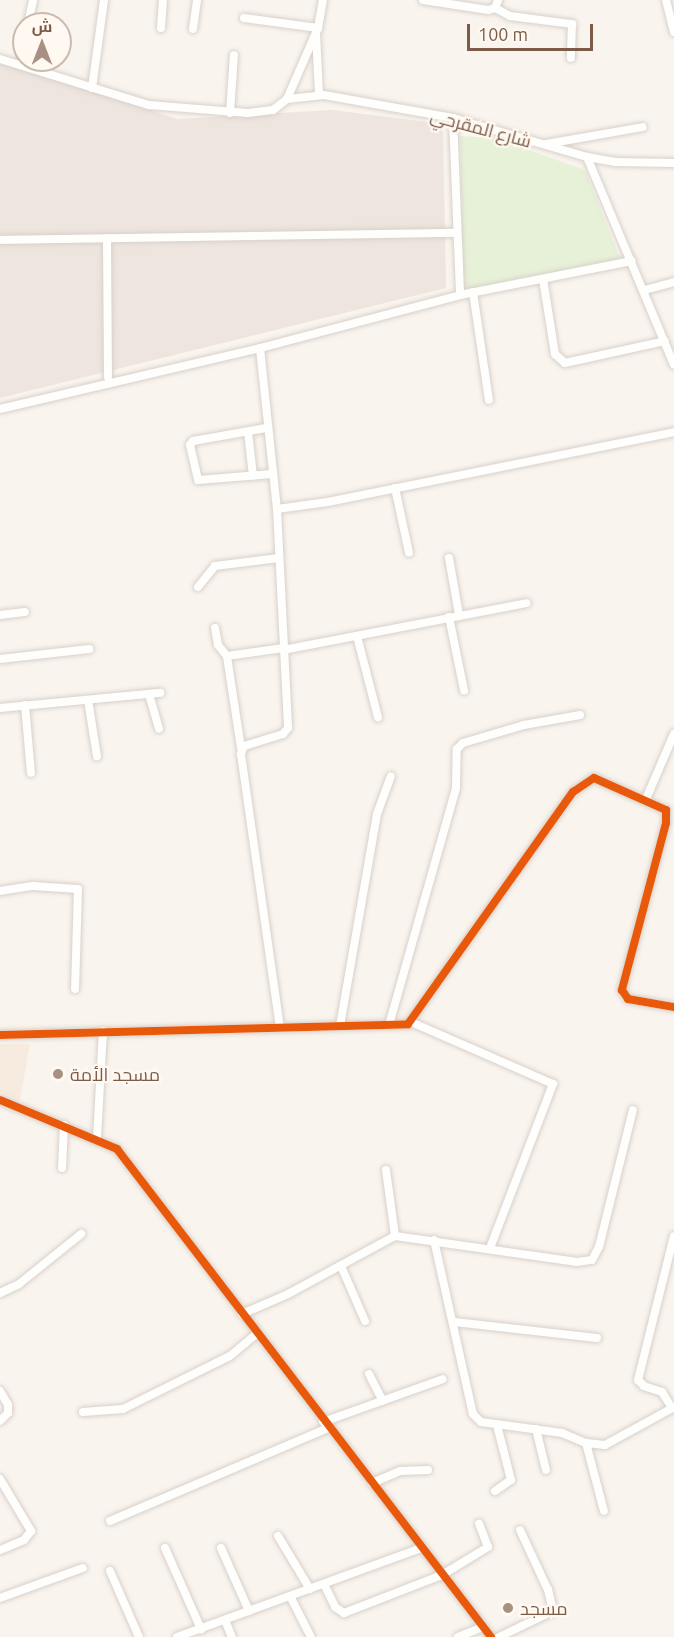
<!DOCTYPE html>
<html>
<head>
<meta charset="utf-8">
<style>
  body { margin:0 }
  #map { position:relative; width:674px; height:1637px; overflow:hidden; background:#f9f5ee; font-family:Ubuntu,Cairo,sans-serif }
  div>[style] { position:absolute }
  .residential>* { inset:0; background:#f6ebde }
  .industrial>* { inset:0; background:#ede5de }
  .green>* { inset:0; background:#e6f1d7 }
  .roads { filter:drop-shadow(0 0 2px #d9d0ca) drop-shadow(0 0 2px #d9d0ca) }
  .minor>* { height:8px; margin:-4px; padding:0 4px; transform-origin:4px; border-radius:4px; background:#fefefc }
  .cycleway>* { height:8px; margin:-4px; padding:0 4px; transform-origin:4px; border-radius:4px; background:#e8590c }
  .dots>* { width:16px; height:16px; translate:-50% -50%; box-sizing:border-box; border:3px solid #fff9f1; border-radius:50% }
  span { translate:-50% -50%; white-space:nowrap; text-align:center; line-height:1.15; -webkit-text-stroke:4.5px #fff9f1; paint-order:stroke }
  .street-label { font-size:18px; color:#7c5b49 }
  .poi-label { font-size:18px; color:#7c5b49 }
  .left { translate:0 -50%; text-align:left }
  .north { position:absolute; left:12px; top:12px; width:60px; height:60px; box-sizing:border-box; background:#fff9f1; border:2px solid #cbbaae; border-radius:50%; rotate:0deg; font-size:16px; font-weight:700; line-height:24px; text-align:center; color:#7c5b49 }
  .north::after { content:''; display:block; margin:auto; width:21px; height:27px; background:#a89183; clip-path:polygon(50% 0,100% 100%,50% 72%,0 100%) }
  .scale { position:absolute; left:467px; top:24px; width:126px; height:27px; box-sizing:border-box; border:3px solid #7c5b49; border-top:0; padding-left:8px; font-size:18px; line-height:21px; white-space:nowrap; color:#7c5b49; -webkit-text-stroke:4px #fff9f1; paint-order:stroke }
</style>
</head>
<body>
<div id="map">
  <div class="residential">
    <div style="clip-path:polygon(0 1044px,30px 1044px,20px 1100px,0 1092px)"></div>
  </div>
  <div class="industrial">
    <div style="clip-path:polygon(0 61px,177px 119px,332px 110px,443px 124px,446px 288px,0 398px)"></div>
  </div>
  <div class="green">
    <div style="clip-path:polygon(460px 136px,495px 138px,585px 170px,621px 261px,463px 291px)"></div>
  </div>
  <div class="roads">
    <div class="minor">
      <div style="left:423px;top:0;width:66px;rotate:8.7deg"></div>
      <div style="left:488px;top:10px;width:7px;rotate:-16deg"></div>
      <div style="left:495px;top:8px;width:9px;rotate:-69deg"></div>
      <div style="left:666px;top:0;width:33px;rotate:76deg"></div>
      <div style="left:495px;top:8px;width:17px;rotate:28deg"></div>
      <div style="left:510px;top:16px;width:63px;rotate:7.4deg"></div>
      <div style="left:572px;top:24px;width:34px;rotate:92deg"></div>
      <div style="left:244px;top:18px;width:75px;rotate:7.7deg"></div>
      <div style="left:28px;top:24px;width:25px;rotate:-78deg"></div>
      <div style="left:161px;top:28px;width:28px;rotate:-86deg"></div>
      <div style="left:193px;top:29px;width:29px;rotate:-82deg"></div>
      <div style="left:316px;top:33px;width:62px;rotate:87.2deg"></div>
      <div style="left:0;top:59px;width:156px;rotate:17.2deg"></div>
      <div style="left:149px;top:105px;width:99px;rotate:4.6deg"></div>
      <div style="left:248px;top:113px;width:25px;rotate:-7deg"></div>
      <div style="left:273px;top:110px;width:18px;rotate:-38deg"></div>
      <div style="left:287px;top:99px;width:37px;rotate:-6deg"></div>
      <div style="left:324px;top:95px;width:131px;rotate:10.1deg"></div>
      <div style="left:453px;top:118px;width:140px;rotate:16.2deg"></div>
      <div style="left:587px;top:157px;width:29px;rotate:10deg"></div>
      <div style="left:616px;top:162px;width:58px;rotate:1deg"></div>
      <div style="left:21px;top:65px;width:18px;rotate:-81deg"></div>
      <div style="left:92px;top:88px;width:89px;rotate:-82.2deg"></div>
      <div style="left:287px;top:99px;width:77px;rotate:-66.4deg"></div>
      <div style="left:318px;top:28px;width:28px;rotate:-80deg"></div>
      <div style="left:230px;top:113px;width:58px;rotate:-86.1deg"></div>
      <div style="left:453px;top:118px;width:177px;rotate:87.7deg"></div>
      <div style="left:546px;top:144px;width:98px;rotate:-9.9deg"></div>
      <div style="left:587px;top:157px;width:225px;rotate:67.3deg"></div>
      <div style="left:107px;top:238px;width:139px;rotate:89.6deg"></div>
      <div style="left:0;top:240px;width:457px;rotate:-0.9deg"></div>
      <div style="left:543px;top:279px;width:76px;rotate:80.9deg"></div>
      <div style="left:555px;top:354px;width:13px;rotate:42deg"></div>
      <div style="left:565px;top:363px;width:102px;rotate:-12.4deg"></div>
      <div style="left:645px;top:290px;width:30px;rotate:-15deg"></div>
      <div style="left:473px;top:292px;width:109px;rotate:81.6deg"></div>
      <div style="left:260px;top:348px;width:162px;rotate:84deg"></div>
      <div style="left:277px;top:509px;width:219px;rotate:87.1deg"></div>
      <div style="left:288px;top:728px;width:8px;rotate:130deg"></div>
      <div style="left:283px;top:734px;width:41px;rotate:162.9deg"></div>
      <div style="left:244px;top:746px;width:9px;rotate:111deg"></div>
      <div style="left:241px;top:754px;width:276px;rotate:81.9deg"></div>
      <div style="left:0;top:409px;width:267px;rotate:-13.2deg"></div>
      <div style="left:260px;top:348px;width:207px;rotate:-14.8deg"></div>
      <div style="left:460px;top:295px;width:175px;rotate:-11.2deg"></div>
      <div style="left:266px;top:428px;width:74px;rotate:169.9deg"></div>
      <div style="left:193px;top:441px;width:5px;rotate:127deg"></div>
      <div style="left:190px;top:445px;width:36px;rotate:77deg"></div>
      <div style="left:198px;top:480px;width:74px;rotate:-4.6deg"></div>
      <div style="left:248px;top:432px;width:44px;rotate:83.5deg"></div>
      <div style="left:395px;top:488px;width:66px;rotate:77.8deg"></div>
      <div style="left:277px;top:509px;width:51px;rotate:-7.8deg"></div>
      <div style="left:328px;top:502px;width:353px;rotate:-11.4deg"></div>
      <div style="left:449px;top:558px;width:58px;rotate:80deg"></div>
      <div style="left:198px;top:587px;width:27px;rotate:-51deg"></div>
      <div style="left:215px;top:566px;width:64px;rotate:-7.1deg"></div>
      <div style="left:0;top:615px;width:25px;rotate:-7deg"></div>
      <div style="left:449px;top:617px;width:75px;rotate:78.4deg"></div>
      <div style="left:215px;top:628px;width:17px;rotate:80deg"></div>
      <div style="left:218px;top:645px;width:14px;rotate:51deg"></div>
      <div style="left:357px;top:636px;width:84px;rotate:75.5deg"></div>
      <div style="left:283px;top:650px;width:248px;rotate:-10.9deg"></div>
      <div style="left:0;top:659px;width:90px;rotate:-6.4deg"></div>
      <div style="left:149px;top:694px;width:36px;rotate:74deg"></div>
      <div style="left:88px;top:700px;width:57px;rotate:80.9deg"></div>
      <div style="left:25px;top:705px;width:68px;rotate:85deg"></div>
      <div style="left:0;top:708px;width:161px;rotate:-5.4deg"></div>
      <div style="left:241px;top:748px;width:93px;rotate:-98.7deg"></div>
      <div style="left:227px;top:656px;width:57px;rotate:-8.1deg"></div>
      <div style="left:646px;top:799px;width:71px;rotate:-66.7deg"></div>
      <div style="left:0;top:891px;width:33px;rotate:-9deg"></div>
      <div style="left:33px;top:886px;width:45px;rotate:3.8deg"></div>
      <div style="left:78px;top:889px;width:100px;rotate:91.7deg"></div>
      <div style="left:411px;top:1022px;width:155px;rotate:23.6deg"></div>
      <div style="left:553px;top:1084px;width:176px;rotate:111deg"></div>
      <div style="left:389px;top:1025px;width:246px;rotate:-74.2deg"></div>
      <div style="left:456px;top:788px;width:39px;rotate:-89deg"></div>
      <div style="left:457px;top:749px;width:8px;rotate:-45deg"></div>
      <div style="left:463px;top:743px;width:64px;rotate:-16.4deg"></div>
      <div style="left:524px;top:725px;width:57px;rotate:-10.1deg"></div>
      <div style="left:340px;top:1026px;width:215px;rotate:-80.1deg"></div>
      <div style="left:377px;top:814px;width:40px;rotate:-69.8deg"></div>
      <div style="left:0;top:1035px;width:408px;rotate:-1.5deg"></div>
      <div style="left:408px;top:1024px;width:285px;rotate:-54.6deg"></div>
      <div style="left:573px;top:792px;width:25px;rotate:-34deg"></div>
      <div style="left:594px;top:778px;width:79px;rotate:24deg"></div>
      <div style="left:666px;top:810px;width:13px;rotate:90deg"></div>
      <div style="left:666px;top:823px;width:173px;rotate:104.8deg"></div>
      <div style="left:622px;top:990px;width:11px;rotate:56deg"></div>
      <div style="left:628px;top:999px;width:47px;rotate:9.9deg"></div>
      <div style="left:0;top:1100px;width:127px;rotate:22.7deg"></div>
      <div style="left:117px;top:1149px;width:615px;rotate:52.53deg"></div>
      <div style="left:97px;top:1138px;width:107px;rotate:-86.8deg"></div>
      <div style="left:62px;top:1168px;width:43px;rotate:-87.3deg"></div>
      <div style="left:386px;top:1170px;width:67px;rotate:82.2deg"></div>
      <div style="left:434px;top:1240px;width:178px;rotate:77.4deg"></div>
      <div style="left:473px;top:1414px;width:11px;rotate:45deg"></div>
      <div style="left:481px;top:1422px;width:82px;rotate:7.7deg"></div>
      <div style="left:562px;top:1433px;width:26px;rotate:23deg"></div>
      <div style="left:586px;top:1443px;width:19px;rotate:6deg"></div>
      <div style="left:605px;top:1445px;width:79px;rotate:-28.8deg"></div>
      <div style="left:341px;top:1266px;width:60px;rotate:66.4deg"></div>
      <div style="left:0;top:1293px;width:21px;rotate:-25deg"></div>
      <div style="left:19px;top:1284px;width:80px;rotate:-38.9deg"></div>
      <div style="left:242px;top:1314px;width:50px;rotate:-23.5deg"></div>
      <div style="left:288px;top:1294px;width:122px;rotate:-28.5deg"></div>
      <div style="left:395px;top:1236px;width:184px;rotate:8.1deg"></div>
      <div style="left:577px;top:1262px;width:15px;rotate:-8deg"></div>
      <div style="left:592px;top:1260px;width:15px;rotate:-62deg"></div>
      <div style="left:599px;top:1247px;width:141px;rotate:-76.1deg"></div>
      <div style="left:454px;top:1322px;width:144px;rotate:6.4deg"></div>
      <div style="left:369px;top:1374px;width:30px;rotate:63deg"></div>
      <div style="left:0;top:1391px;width:16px;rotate:60deg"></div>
      <div style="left:8px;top:1405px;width:8px;rotate:90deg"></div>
      <div style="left:8px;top:1413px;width:11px;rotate:135deg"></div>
      <div style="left:672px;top:1408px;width:19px;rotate:-122deg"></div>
      <div style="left:662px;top:1392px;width:19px;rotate:-162deg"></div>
      <div style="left:644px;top:1386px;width:8px;rotate:-135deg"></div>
      <div style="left:638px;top:1380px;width:148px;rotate:-76deg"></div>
      <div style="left:83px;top:1412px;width:40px;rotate:-4.3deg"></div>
      <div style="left:123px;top:1409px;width:119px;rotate:-26.4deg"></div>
      <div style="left:230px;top:1356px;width:35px;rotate:-40deg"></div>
      <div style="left:323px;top:1422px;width:127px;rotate:-19.7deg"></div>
      <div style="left:536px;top:1429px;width:42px;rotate:76.3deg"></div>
      <div style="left:586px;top:1443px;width:70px;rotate:75.2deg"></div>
      <div style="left:0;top:1479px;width:61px;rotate:59.2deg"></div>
      <div style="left:31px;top:1531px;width:11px;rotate:128deg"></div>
      <div style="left:24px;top:1540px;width:26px;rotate:157deg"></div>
      <div style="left:372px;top:1483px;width:30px;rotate:-23deg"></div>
      <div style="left:400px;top:1471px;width:28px;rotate:-2deg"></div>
      <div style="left:495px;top:1491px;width:19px;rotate:-35deg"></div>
      <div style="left:511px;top:1480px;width:57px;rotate:-104.3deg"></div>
      <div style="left:110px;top:1521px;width:237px;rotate:-23.1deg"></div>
      <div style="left:278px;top:1536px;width:62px;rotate:58.9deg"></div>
      <div style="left:165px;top:1548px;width:89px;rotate:66deg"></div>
      <div style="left:221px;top:1548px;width:69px;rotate:66deg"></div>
      <div style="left:110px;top:1571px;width:72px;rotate:66.3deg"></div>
      <div style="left:324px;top:1584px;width:25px;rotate:64deg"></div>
      <div style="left:335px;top:1607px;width:11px;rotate:34deg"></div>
      <div style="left:344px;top:1613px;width:105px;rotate:-21.2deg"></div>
      <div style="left:442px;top:1575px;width:54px;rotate:-31.3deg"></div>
      <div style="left:488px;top:1547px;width:25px;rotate:-111deg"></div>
      <div style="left:290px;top:1596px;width:46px;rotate:62.9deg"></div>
      <div style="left:0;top:1598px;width:88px;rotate:-19.9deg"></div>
      <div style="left:225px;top:1620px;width:18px;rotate:68deg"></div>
      <div style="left:177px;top:1637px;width:260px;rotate:-20deg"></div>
      <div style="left:458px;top:1637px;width:27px;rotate:-22deg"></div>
      <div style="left:499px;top:1637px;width:60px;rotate:-25.7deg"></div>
      <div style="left:553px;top:1611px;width:22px;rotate:-103deg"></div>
      <div style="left:548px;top:1590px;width:66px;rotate:-115deg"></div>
    </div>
  </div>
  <div class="cycleway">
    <div style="left:0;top:1035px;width:408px;rotate:-1.5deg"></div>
    <div style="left:408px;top:1024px;width:285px;rotate:-54.6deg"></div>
    <div style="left:573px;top:792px;width:25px;rotate:-34deg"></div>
    <div style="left:594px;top:778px;width:79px;rotate:24deg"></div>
    <div style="left:666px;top:810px;width:13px;rotate:90deg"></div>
    <div style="left:666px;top:823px;width:173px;rotate:104.8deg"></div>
    <div style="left:622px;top:990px;width:11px;rotate:56deg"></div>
    <div style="left:628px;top:999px;width:47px;rotate:9.9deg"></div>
    <div style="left:0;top:1100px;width:127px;rotate:22.7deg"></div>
    <div style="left:117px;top:1149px;width:615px;rotate:52.53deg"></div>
  </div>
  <div class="dots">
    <div style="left:58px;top:1074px;background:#a89183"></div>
    <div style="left:508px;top:1608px;background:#a89183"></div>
  </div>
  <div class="street-label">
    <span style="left:481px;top:128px;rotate:15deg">شارع المقرحي</span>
  </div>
  <div class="poi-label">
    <span class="left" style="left:70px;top:1074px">مسجد الأمة</span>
    <span class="left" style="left:520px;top:1608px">مسجد</span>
  </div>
  <div class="north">ش</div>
  <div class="scale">100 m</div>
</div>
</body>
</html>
